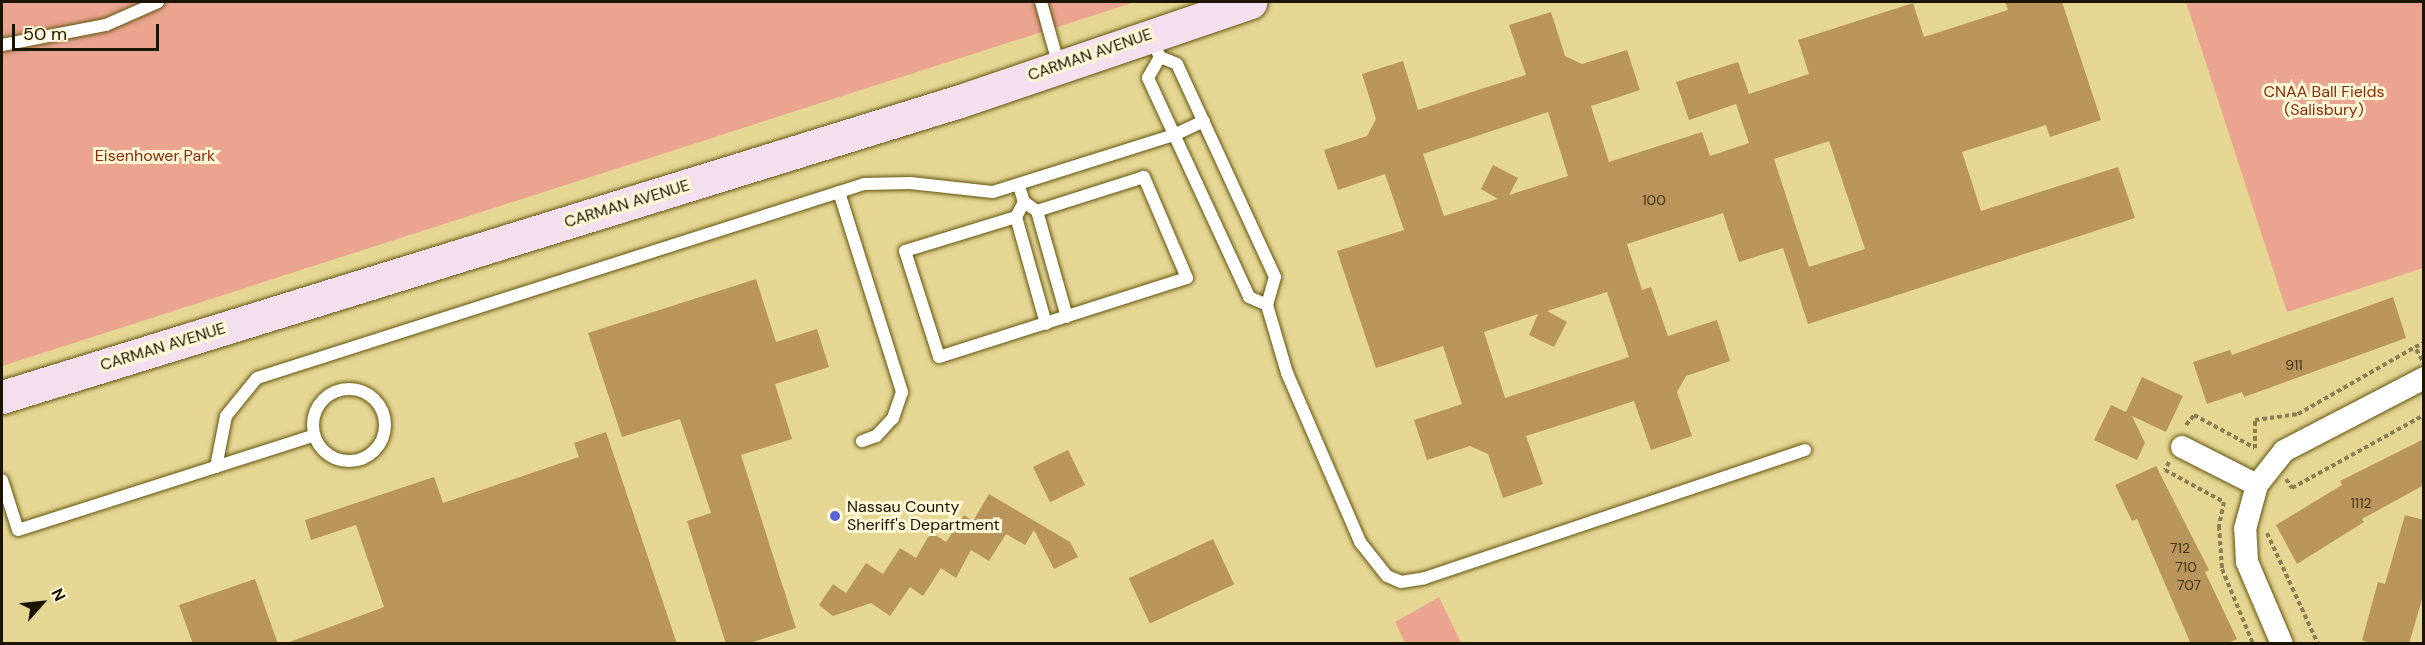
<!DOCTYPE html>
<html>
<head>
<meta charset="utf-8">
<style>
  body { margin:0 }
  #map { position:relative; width:2425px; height:645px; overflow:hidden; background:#e5d694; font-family:"DM Sans",sans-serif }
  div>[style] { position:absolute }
  .green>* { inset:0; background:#eba48f }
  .building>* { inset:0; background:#b9945b; transform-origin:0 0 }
  .path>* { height:4px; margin-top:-2px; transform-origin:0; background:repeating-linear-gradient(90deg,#8a7f52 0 4.5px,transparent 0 7.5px) }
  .roads { filter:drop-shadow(0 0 2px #62540d) drop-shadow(0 0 2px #62540d) }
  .lane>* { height:12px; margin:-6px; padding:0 6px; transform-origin:6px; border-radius:6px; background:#fff }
  .lane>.ring { margin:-6px; padding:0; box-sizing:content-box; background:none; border:12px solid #fff; border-radius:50% }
  .street>* { height:22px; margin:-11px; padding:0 11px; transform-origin:11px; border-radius:11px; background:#fff }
  .secondary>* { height:33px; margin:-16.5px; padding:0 16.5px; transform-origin:16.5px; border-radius:16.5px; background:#f3dfee }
  .dots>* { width:16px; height:16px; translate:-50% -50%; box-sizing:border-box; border:3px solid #fef7d6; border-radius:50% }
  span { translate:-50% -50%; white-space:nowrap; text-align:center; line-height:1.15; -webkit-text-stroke:6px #fef7d6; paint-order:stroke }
  .number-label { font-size:14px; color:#423417 }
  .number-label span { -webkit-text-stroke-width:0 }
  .street-label { font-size:16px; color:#1a1400 }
  .park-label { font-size:16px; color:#882b0c }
  .poi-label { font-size:16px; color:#1a1400 }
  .left { translate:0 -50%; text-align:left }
  .frame { position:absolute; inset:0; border:3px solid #1a1400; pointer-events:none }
  .north { position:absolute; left:12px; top:573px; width:60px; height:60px; -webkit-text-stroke:4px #fef7d6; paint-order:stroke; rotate:63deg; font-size:16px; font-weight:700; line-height:24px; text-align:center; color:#1a1400 }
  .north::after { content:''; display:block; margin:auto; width:21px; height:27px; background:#1a1400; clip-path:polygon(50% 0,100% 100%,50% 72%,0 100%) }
  .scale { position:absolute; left:12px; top:24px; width:147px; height:27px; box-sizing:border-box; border:3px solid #1a1400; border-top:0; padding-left:8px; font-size:18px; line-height:21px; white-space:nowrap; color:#1a1400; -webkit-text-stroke:4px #fef7d6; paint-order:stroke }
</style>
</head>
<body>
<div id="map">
  <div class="green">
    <div style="clip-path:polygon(2px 2px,1135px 2px,2px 366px)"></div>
    <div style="clip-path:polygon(2186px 2px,2423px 2px,2423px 268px,2287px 312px)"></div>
    <div style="clip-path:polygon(1439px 597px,1461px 643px,1405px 643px,1395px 622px)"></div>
  </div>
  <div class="building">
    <div style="clip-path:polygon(evenodd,2005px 2px,2062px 2px,2101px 120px,2050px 137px,2046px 125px,1962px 152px,1981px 211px,2118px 167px,2135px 218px,1808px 324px,1783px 248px,1739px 262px,1723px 213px,1627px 244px,1642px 290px,1651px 287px,1668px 336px,1717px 320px,1730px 361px,1686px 376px,1677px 392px,1692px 436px,1651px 450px,1634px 401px,1576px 420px,1526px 436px,1543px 484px,1503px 498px,1488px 454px,1470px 446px,1427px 460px,1414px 420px,1462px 404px,1443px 346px,1376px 368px,1337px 251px,1404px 230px,1385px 174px,1338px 190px,1324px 150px,1367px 136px,1376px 119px,1362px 74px,1403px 61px,1418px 110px,1481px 89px,1526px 75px,1509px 25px,1551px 12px,1565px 56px,1582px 64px,1627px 50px,1640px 90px,1591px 106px,1609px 162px,1702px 132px,1710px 156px,1749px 143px,1736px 104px,1689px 120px,1676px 82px,1738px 62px,1749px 94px,1809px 74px,1798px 40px,1913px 3px,1924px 37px,2008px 10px,2005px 2px,1548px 112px,1568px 176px,1509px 195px,1518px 178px,1493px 165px,1481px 189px,1498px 199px,1444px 216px,1423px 154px,1548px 112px,2005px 2px,1829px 141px,1865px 249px,1809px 267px,1774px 159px,1829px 141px,2005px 2px,1607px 292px,1629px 357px,1505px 398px,1484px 332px,1538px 314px,1529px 335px,1554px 347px,1567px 322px,1547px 311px,1607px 292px)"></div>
    <div style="clip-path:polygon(756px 279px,776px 342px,817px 329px,829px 367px,775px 384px,792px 439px,741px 455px,796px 628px,747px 644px,726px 644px,687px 521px,711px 513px,680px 419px,622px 437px,588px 333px)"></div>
    <div style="clip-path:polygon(2393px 297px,2406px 338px,2244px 397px,2242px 392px,2207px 404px,2193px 362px,2230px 350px,2232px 355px)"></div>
    <div style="clip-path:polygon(2142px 377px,2183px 396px,2166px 432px,2132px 416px,2145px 443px,2137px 460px,2094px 440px,2111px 405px,2126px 412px)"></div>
    <div style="clip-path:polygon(606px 432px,677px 644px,284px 644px,384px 607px,356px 525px,311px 540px,305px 520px,434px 477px,443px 503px,579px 457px,574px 443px)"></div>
    <div style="clip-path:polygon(2424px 439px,2424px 485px,2362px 519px,2364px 522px,2297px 564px,2276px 525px,2342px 485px,2340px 481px)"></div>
    <div style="left:1068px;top:450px;width:39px;height:39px;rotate:64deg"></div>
    <div style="clip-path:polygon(2156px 466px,2209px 570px,2205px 572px,2237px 639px,2226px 644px,2191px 644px,2137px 519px,2132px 521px,2115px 485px)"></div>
    <div style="clip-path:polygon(989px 494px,1070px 542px,1078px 557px,1054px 569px,1034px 530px,1025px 545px,1006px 534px,989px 561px,971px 550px,956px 578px,941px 568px,923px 596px,910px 587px,890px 616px,871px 603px,833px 616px,819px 605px,833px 584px,846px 593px,866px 563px,883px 574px,900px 548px,916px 558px,931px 532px,946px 542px,964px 515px,973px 521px)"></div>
    <div style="clip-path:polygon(2405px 515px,2424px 520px,2424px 592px,2409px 644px,2373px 644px,2362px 640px,2378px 582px,2385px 584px)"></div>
    <div style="left:1213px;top:539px;width:50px;height:93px;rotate:65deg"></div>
    <div style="clip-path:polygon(255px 579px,278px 644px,193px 644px,179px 605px)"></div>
  </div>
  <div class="path">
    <div style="left:2422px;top:360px;width:15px;rotate:-118deg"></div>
    <div style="left:2415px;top:347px;width:10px;rotate:-24deg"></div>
    <div style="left:2186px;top:425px;width:13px;rotate:-51deg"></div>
    <div style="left:2194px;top:415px;width:69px;rotate:28.4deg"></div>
    <div style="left:2255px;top:448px;width:28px;rotate:-90deg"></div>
    <div style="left:2255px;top:420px;width:43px;rotate:-7.9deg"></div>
    <div style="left:2298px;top:414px;width:135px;rotate:-29.8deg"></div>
    <div style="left:2169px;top:462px;width:9px;rotate:117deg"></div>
    <div style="left:2165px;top:470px;width:67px;rotate:28.5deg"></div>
    <div style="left:2224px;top:502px;width:25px;rotate:102deg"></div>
    <div style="left:2219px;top:526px;width:43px;rotate:86deg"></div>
    <div style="left:2222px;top:569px;width:81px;rotate:67.5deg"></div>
    <div style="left:2286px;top:479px;width:11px;rotate:56deg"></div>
    <div style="left:2292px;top:488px;width:151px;rotate:-28.9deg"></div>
    <div style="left:2267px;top:533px;width:122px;rotate:65.3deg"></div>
  </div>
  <div class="roads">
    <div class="lane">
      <div style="left:1041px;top:2px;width:66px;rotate:74.3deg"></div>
      <div style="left:1151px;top:38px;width:21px;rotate:65deg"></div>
      <div style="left:1160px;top:57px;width:18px;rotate:22deg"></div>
      <div style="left:1177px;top:64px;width:234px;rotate:65.3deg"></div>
      <div style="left:1275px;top:277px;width:29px;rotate:106deg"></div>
      <div style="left:1267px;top:305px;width:71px;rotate:73.6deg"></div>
      <div style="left:1287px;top:373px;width:184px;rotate:66.6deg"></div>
      <div style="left:1360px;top:542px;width:43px;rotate:51.5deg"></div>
      <div style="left:1387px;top:576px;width:15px;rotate:23deg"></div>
      <div style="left:1401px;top:582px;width:24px;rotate:-9deg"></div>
      <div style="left:1425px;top:578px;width:401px;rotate:-18.6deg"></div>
      <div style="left:2px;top:45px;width:106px;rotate:-10.9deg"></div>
      <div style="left:106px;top:25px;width:57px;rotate:-23.9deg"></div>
      <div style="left:1160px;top:57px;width:24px;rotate:120deg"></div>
      <div style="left:1148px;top:78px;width:241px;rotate:65.2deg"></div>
      <div style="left:1249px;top:297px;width:20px;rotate:24deg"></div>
      <div style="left:1019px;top:186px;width:17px;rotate:73deg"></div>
      <div style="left:1024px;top:202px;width:16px;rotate:35deg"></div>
      <div style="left:1037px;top:211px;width:110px;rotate:74.2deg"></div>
      <div style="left:839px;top:192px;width:210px;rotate:72.5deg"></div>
      <div style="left:902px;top:392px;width:28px;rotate:109deg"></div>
      <div style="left:893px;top:418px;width:25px;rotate:133deg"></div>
      <div style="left:876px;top:436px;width:15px;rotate:160deg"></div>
      <div style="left:1024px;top:202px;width:17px;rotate:118deg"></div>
      <div style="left:1016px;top:217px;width:111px;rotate:74.3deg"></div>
      <div style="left:1016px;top:217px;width:116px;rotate:163deg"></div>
      <div style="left:905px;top:251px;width:111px;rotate:72.2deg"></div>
      <div style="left:939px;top:357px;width:260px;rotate:-17.7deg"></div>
      <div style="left:1187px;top:278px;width:110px;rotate:-113.1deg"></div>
      <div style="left:1144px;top:177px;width:112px;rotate:162.4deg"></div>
      <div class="ring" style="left:313px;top:389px;width:60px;height:60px"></div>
      <div style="left:216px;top:467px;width:52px;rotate:-78.9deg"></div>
      <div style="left:226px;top:416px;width:49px;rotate:-50.8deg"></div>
      <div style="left:257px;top:378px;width:637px;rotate:-17.72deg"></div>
      <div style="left:864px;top:184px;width:46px;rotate:-1.2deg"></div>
      <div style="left:910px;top:183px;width:83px;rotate:6.2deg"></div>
      <div style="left:993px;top:192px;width:190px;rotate:-17.5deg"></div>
      <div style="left:1174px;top:135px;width:33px;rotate:-25deg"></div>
      <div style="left:2px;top:480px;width:52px;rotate:72.3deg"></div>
      <div style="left:18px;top:530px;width:309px;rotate:-17.7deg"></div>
    </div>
    <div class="street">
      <div style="left:2182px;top:447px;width:84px;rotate:26.9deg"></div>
      <div style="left:2282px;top:644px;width:89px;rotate:-113.1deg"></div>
      <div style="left:2247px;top:562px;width:33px;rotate:-93deg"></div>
      <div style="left:2245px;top:529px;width:46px;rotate:-74.7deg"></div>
      <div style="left:2257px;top:485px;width:43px;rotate:-51.5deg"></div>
      <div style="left:2284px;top:451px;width:158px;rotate:-27.5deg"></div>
    </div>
    <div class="secondary">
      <div style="left:2px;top:397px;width:1000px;rotate:-17.17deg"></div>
      <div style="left:957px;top:102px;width:310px;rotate:-18.8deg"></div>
    </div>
  </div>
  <div class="dots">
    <div style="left:835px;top:516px;background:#5e64dc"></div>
  </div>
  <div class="number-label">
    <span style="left:1654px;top:200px">100</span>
    <span style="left:2294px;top:365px">911</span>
    <span style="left:2361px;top:503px">1112</span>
    <span style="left:2180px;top:548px">712</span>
    <span style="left:2186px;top:567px">710</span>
    <span style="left:2189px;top:585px">707</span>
  </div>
  <div class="street-label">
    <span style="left:1090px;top:55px;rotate:-19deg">CARMAN AVENUE</span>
    <span style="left:627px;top:204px;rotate:-17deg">CARMAN AVENUE</span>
    <span style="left:163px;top:347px;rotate:-17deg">CARMAN AVENUE</span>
  </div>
  <div class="park-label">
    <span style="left:2324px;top:101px">CNAA Ball Fields<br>(Salisbury)</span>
    <span style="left:155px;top:156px">Eisenhower Park</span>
  </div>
  <div class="poi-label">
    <span class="left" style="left:847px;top:516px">Nassau County<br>Sheriff's Department</span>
  </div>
  <div class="frame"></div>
  <div class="north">N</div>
  <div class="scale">50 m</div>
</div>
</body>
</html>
